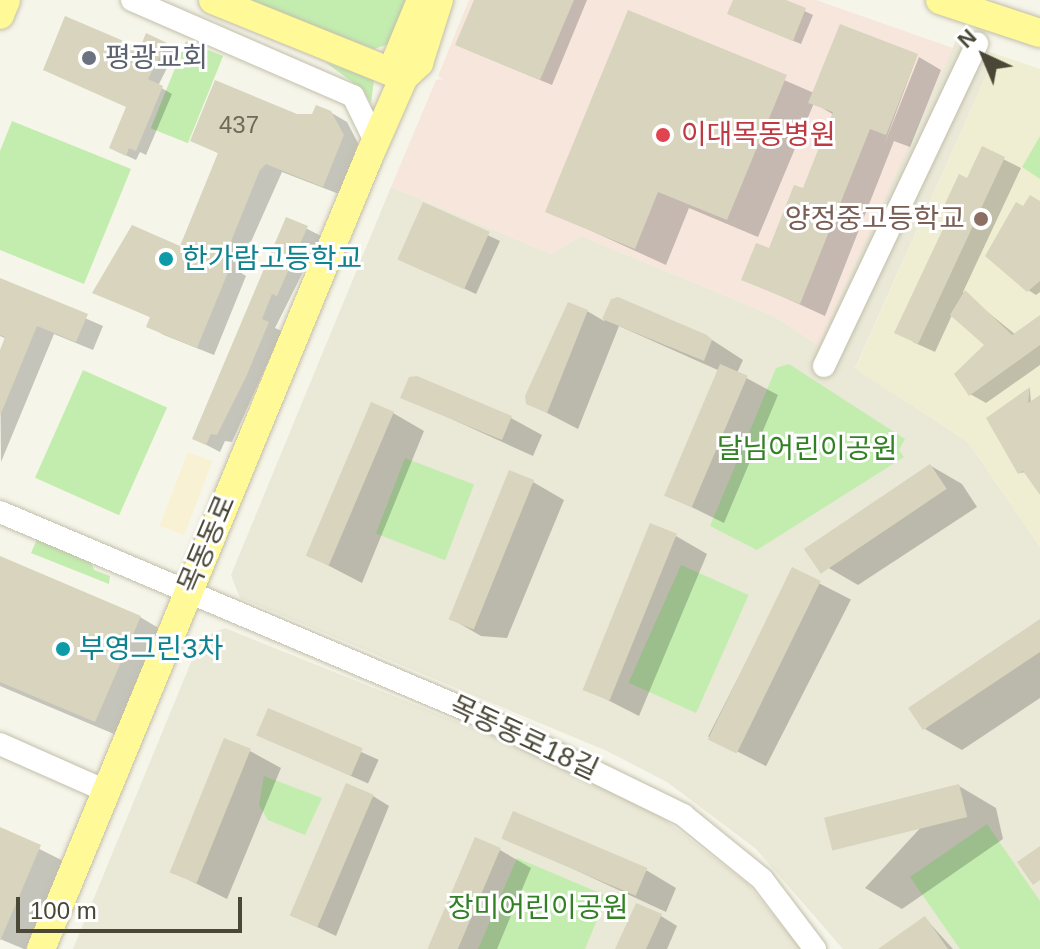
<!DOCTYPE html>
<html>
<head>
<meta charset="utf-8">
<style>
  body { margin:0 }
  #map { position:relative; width:1040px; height:949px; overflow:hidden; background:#f6f5e9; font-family:Helvetica,"Noto Sans KR",sans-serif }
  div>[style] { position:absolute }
  .residential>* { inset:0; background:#eae8d7 }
  .commercial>* { inset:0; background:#f8f1d3; transform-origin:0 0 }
  .education>* { inset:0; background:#f0eed2 }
  .medical>* { inset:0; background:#f7e6dc }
  .green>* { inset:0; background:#c3edaf; transform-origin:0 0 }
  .shadow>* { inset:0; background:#0003; transform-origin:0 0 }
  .building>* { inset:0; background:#d8d4bd; transform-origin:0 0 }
  .roads { filter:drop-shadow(0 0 2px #c2bfaa) drop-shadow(0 0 2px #c2bfaa) }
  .minor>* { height:22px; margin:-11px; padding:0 11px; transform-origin:11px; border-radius:11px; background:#fff }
  .major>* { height:28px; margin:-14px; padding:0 14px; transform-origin:14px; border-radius:14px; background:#fff998 }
  .dots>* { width:22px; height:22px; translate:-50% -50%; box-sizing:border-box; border:4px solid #fff; border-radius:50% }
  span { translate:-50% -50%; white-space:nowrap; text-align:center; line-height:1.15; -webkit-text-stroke:6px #fff; paint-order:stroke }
  .number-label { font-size:24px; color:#6e6a58 }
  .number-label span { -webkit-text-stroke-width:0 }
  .worship-label { font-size:28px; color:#5b616d }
  .left { translate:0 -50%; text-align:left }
  .health-label { font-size:28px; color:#be3a42 }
  .education-label { font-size:28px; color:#785e54 }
  .right { translate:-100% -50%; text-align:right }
  .culture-label { font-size:28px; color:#0d838f }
  .park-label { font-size:28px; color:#328124 }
  .street-label { font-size:28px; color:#4a4736 }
  .north { position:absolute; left:944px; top:16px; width:80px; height:80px; -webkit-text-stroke:6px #fff; paint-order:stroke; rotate:316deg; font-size:22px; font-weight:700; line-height:32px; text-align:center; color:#4a4736 }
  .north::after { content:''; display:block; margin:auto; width:28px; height:36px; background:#4a4736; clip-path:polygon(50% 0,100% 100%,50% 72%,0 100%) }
  .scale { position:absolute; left:16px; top:897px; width:226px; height:36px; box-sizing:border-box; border:4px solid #4a4736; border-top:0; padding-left:10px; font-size:24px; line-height:28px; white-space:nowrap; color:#4a4736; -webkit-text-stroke:6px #fff; paint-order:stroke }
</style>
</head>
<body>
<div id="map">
  <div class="residential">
    <div style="clip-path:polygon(956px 40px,996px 54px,855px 368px,968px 442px,1040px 547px,1040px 949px,843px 949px,756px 849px,667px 782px,607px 751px,240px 598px,231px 575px,391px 187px,551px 254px,581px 236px,774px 316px,818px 345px)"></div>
    <div style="clip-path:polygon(225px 628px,515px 745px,647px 806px,747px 883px,801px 949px,73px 949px,201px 638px)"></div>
  </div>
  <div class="commercial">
    <div style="left:188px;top:452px;width:26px;height:79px;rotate:21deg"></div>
  </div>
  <div class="education">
    <div style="clip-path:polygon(996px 54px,1040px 69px,1040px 547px,968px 442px,855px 369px)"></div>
  </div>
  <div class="medical">
    <div style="clip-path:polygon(469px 0,816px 0,953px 48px,818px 345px,774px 316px,581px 236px,551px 254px,391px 187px,436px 80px,443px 79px,438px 76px)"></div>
  </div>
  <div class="green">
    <div style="clip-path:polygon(246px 0,416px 0,389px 44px,374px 49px)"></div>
    <div style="left:186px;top:41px;width:40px;height:94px;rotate:22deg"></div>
    <div style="clip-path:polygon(325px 62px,374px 80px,371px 103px,363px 90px)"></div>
    <div style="clip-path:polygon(12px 121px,131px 169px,84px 284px,0 250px,0 151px)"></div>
    <div style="clip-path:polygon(1040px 136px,1040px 179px,1022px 167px)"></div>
    <div style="clip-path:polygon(789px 364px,905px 439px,899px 450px,904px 457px,757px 550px,710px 526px,776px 368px)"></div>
    <div style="left:83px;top:370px;width:92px;height:118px;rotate:24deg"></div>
    <div style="left:405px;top:458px;width:74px;height:81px;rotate:21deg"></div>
    <div style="clip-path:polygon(37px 539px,91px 562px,94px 570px,110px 576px,109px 584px,31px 553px)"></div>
    <div style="left:681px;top:565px;width:74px;height:129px;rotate:24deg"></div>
    <div style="clip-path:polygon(264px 776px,322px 798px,305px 835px,268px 820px,259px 805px)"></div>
    <div style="clip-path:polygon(987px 824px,1040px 901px,1040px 949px,960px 949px,910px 877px)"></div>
    <div style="clip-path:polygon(517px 858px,607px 896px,585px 949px,478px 949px)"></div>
  </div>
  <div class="shadow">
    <div style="clip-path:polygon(476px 0,587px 0,552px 85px,468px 50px)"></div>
    <div style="clip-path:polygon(735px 0,781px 0,813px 15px,801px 44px,738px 18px)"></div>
    <div style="clip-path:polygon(629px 13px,814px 93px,841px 26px,917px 56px,884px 145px,919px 57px,941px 70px,910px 147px,894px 141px,825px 316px,744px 279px,757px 245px,770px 251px,796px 187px,804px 191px,834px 115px,814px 103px,758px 237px,689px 208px,666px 265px,548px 211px)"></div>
    <div style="clip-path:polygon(147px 36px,176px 50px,158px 86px,172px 94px,146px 155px,140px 152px,136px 160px,121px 153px)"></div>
    <div style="clip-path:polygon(330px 112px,347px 122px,359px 145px,339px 194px,282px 172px,238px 271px,246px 276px,214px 355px,164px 335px,148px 326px,152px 318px,95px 292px,181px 249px,220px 154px,192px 140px)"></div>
    <div style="clip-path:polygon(983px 149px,1021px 168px,963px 292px,1016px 335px,1040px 318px,1040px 365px,986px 403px,970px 394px,987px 345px,952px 315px,935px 352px,913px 342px)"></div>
    <div style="clip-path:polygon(1040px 203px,1040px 292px,1036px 295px,1028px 290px,1024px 208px)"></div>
    <div style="clip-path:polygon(424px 205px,500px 241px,476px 294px,411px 264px)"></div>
    <div style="clip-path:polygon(288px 219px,321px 236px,275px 328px,282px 331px,232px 442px,225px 441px,220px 452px,195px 439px)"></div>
    <div style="clip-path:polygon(0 281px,103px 326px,93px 350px,54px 334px,1px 462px,0 356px,7px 339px,0 336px)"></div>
    <div style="clip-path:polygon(612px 301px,706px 336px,743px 360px,737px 373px,778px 395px,724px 523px,667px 495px,720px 371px,619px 326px,578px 429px,528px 403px,587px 311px,604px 321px)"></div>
    <div style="clip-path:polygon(1030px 389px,1031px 403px,1040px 401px,1040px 486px,1027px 472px,1019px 473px,988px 419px)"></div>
    <div style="clip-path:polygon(403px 397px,511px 418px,542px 435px,533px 456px)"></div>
    <div style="clip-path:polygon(393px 413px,424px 431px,362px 583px,310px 556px)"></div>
    <div style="clip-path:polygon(931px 466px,962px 484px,977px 507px,858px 585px,827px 567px)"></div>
    <div style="clip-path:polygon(533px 482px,564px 500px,507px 638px,481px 636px,450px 618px)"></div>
    <div style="clip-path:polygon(676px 536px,707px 554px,639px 716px,584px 688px)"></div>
    <div style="clip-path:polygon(0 558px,140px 617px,177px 639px,133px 742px,0 686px)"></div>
    <div style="left:793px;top:570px;width:65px;height:187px;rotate:27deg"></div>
    <div style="clip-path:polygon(1040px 625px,1040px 698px,962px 750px,925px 729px)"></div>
    <div style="left:269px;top:711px;width:120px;height:26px;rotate:24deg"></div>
    <div style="clip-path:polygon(250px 751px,281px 768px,227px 899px,171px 871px)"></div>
    <div style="clip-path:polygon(959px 786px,996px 808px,1003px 839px,902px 909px,865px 888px)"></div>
    <div style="clip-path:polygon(373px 796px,389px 806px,336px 936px,294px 916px)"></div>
    <div style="clip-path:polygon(0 829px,81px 870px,47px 949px,24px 949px,0 939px)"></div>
    <div style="clip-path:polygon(504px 837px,646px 870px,676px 888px,666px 912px)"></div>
    <div style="clip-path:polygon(500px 850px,531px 868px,497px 949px,430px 949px)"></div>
    <div style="clip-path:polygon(661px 916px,677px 926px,667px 949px,617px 949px)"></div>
    <div style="clip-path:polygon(925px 918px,953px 949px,881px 949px)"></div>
  </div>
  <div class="building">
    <div style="clip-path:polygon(474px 0,574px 0,540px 80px,455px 45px)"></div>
    <div style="clip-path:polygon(733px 0,786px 0,806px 8px,793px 41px,727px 14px)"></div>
    <div style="clip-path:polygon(628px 10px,787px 75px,727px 220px,658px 192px,635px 249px,545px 212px)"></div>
    <div style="clip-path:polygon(65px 16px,140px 48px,146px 33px,167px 43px,148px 79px,163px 86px,136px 151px,129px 148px,126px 156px,109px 148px,126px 107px,43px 70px)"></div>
    <div style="clip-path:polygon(840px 24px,918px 54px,886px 135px,870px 129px,800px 304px,741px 280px,756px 243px,769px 248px,794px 185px,803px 188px,833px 112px,808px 103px)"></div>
    <div style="clip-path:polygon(215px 80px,297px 114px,312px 114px,316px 105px,331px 111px,344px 135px,323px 187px,266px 164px,260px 170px,223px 261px,231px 265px,197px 348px,146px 327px,150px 317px,92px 293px,132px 225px,180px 246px,218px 153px,190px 141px)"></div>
    <div style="clip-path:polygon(982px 146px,1005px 157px,918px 344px,894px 333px,950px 214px,942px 210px,959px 174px,967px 178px)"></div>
    <div style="clip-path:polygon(1030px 195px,1040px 201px,1040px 281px,1027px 292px,985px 256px,1016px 202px,1023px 206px)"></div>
    <div style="left:423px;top:202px;width:73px;height:63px;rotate:24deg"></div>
    <div style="clip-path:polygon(286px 217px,308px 226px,277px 296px,272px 294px,262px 319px,269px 322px,246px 377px,217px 435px,211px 434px,206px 445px,192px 439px)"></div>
    <div style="clip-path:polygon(0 278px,88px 314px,76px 342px,37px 326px,0 416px,0 350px,5px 337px,0 335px)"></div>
    <div style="clip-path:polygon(965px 290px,1012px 335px,1040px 315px,1040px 345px,969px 396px,954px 374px,984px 345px,950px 315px)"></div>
    <div style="clip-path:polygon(618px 297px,707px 335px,712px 340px,704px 361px,602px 319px,611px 299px)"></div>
    <div style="clip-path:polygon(568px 302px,588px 310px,547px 413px,526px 404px,525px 396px)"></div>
    <div style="left:720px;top:364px;width:30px;height:143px;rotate:23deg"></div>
    <div style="clip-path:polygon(417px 376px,512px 416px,502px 440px,400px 398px,409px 377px)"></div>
    <div style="clip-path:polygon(1030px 387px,1028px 403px,1040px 395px,1040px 495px,1023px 471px,1018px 474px,986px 418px)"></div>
    <div style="left:371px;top:402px;width:25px;height:167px;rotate:23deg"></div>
    <div style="left:930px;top:464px;width:30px;height:152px;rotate:56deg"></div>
    <div style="left:509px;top:470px;width:27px;height:161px;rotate:22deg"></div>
    <div style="left:650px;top:523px;width:29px;height:180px;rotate:22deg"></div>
    <div style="clip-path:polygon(0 556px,141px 616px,95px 722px,0 682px)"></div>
    <div style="left:792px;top:567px;width:32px;height:192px;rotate:26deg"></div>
    <div style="clip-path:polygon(1040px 619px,1040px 652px,923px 730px,908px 708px)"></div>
    <div style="left:268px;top:708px;width:103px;height:30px;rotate:23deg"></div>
    <div style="left:224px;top:738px;width:29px;height:145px;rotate:22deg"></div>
    <div style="left:346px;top:783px;width:30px;height:144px;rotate:23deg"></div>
    <div style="left:959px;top:784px;width:34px;height:139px;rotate:76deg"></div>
    <div style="left:513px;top:811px;width:146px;height:30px;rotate:23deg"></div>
    <div style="clip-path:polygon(0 827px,41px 845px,0 941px)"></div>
    <div style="left:475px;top:837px;width:28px;height:121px;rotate:23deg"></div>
    <div style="clip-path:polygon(1040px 846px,1040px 880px,1033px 885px,1017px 862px)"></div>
    <div style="clip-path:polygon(636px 903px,662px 914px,646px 949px,615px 949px)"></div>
    <div style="clip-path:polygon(925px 916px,948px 949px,878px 949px)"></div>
  </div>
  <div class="roads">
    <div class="minor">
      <div style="left:132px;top:0;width:241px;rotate:23.5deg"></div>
      <div style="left:353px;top:96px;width:50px;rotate:63.9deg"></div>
      <div style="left:824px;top:366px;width:357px;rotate:-64.6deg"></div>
      <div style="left:0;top:512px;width:515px;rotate:22.98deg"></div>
      <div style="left:474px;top:713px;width:233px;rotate:26deg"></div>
      <div style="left:683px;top:815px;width:102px;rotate:39deg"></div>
      <div style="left:762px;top:879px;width:88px;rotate:52.9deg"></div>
      <div style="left:0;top:744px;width:116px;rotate:23.9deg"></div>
    </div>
    <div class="major">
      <div style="left:213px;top:0;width:206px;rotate:22deg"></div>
      <div style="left:940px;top:0;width:105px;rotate:18.3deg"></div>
      <div style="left:0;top:15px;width:16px;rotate:-68deg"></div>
      <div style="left:404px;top:77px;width:20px;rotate:-110deg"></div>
      <div style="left:397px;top:58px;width:63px;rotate:-67.5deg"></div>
      <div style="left:41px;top:949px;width:860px;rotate:-67.52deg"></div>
      <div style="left:370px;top:154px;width:84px;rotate:-66.2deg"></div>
      <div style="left:404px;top:77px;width:21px;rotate:-43deg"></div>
      <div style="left:419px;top:63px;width:66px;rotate:-72.4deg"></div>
    </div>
  </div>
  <div class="dots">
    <div style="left:89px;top:58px;background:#6b7280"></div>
    <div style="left:663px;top:135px;background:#e0444e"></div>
    <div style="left:981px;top:219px;background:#8d6e63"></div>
    <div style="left:166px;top:259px;background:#0f9aa8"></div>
    <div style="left:63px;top:649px;background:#0f9aa8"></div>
  </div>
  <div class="number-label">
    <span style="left:239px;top:125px">437</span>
  </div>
  <div class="worship-label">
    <span class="left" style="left:105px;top:58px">평광교회</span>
  </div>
  <div class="health-label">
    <span class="left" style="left:681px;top:135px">이대목동병원</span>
  </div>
  <div class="education-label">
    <span class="right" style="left:965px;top:219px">양정중고등학교</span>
  </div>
  <div class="culture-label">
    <span class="left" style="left:182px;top:259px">한가람고등학교</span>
    <span class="left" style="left:79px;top:649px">부영그린3차</span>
  </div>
  <div class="park-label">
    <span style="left:807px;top:449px">달님어린이공원</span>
    <span style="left:538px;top:908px">장미어린이공원</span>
  </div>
  <div class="street-label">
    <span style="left:207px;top:544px;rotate:-67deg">목동동로</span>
    <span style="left:524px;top:738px;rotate:25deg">목동동로18길</span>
  </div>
  <div class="north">N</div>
  <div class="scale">100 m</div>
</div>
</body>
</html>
